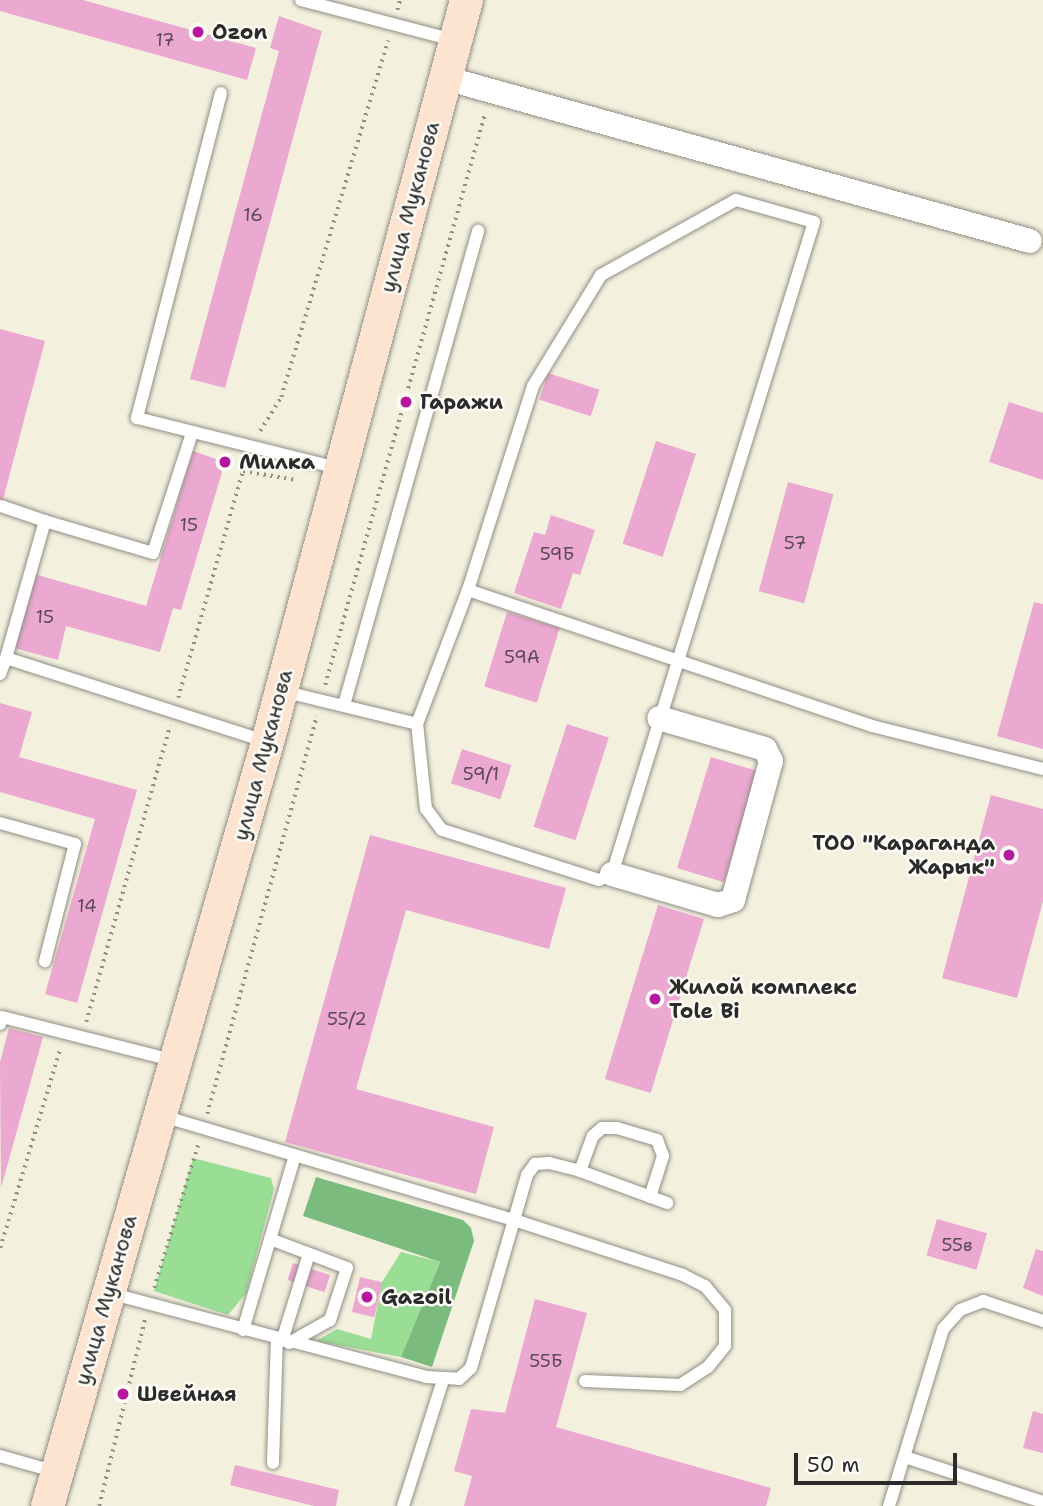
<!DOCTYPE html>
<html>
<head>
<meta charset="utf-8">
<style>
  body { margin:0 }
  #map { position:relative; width:1043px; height:1506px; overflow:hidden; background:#f4f0de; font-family:"Shantell Sans",sans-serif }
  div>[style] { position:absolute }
  .green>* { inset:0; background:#9add95 }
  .forest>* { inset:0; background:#7bbc7e }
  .building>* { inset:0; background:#eba8d1; transform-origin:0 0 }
  .path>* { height:3.5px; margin-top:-1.75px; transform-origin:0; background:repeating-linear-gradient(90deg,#908e84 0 2px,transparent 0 7px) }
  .roads { filter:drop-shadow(0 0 2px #908e84) drop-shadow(0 0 2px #908e84) }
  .lane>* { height:12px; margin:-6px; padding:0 6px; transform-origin:6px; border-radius:6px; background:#fff }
  .street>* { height:24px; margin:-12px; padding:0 12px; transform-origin:12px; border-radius:12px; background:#fff }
  .secondary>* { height:33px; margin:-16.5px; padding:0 16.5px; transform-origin:16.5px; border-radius:16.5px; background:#fde4d1 }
  .dots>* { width:19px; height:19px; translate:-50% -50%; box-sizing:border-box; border:4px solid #fdfcf7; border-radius:50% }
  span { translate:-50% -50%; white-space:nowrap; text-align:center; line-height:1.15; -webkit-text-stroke:5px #fdfcf7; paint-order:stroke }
  .number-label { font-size:18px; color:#5b4a54 }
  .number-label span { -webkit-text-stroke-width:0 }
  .poi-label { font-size:21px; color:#2b2b2b; font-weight:700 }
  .left { translate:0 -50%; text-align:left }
  .right { translate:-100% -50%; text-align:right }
  .street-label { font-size:21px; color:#2b2b2b }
  .scale { position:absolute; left:794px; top:1453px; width:163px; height:32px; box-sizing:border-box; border:4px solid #2b2b2b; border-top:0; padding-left:9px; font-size:21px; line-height:24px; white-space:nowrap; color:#2b2b2b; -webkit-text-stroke:5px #fdfcf7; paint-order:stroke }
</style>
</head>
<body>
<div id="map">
  <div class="green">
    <div style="clip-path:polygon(193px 1158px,271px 1178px,274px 1189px,246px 1293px,228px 1315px,154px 1291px)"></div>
    <div style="clip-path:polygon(401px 1252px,440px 1262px,401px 1357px,316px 1341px,337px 1329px,371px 1339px,382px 1282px)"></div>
  </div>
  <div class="forest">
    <div style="clip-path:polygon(316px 1177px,463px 1220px,471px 1228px,474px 1241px,432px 1367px,401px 1357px,440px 1262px,303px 1216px)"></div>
  </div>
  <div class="building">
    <div style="clip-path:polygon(0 0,83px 0,256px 48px,247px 80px,0 11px)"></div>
    <div style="clip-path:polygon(279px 16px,322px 31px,225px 388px,190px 379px,279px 51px,270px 48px)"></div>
    <div style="clip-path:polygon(0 329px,45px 341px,1px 507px,0 507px)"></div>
    <div style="left:548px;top:373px;width:54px;height:28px;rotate:18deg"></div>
    <div style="clip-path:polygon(1009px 402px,1043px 413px,1043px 480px,989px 462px)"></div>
    <div style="left:656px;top:441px;width:42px;height:108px;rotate:18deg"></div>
    <div style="clip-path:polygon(193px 451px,225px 462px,181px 610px,173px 608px,160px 652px,66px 626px,58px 660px,14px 648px,34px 574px,146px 606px)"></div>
    <div style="left:788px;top:482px;width:47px;height:113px;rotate:15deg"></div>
    <div style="clip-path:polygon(551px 515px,595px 530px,580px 575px,573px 573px,561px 609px,514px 593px,534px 532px,545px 535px)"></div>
    <div style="clip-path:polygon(1034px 602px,1043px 604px,1043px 749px,997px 736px)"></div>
    <div style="left:507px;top:612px;width:55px;height:78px;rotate:17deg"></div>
    <div style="clip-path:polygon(0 703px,32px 712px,19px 757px,137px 790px,77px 1003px,45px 994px,95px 819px,0 792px)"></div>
    <div style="left:567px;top:724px;width:44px;height:108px;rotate:18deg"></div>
    <div style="left:462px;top:749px;width:52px;height:36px;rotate:18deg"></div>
    <div style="left:711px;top:757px;width:49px;height:116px;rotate:17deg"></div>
    <div style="clip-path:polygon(991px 795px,1043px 809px,1043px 901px,1017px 998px,942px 978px)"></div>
    <div style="clip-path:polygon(370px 835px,566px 888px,549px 949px,406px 910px,356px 1089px,494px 1127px,476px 1194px,285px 1142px)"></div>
    <div style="left:658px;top:905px;width:48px;height:182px;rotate:17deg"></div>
    <div style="clip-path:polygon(9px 1028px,43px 1037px,1px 1188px,0 1062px)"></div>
    <div style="left:937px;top:1219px;width:52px;height:38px;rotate:16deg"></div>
    <div style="clip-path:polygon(1036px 1249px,1043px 1251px,1043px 1296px,1023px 1288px)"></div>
    <div style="left:293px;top:1263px;width:39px;height:18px;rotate:18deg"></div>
    <div style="left:360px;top:1277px;width:23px;height:36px;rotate:13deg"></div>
    <div style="clip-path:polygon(535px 1299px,587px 1313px,556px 1427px,771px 1488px,766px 1506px,464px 1506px,472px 1476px,454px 1471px,471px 1409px,505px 1413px)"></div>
    <div style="clip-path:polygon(1033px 1411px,1043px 1414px,1043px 1453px,1023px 1448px)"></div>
    <div style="clip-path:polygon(235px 1465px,339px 1490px,336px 1506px,314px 1506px,230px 1485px)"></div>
  </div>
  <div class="path">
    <div style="left:397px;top:10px;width:10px;rotate:-73deg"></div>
    <div style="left:260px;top:431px;width:40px;rotate:-58deg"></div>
    <div style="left:281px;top:397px;width:372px;rotate:-73.3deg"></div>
    <div style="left:243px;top:471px;width:54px;rotate:9.6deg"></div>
    <div style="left:325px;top:685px;width:594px;rotate:-74.37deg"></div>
    <div style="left:178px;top:698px;width:248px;rotate:-74.1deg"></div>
    <div style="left:86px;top:1022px;width:308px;rotate:-74.2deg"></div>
    <div style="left:207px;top:1114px;width:413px;rotate:-74.6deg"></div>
    <div style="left:0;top:1248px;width:208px;rotate:-73.2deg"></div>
    <div style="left:154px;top:1288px;width:150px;rotate:-72.9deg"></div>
    <div style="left:99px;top:1506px;width:193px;rotate:-76.2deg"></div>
  </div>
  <div class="roads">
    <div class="lane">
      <div style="left:301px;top:0;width:157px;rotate:14.7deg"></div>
      <div style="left:221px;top:93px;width:336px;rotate:104.5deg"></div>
      <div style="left:137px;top:418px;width:207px;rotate:14deg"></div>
      <div style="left:736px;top:200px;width:81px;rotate:15.8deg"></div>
      <div style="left:814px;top:222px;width:683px;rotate:107.21deg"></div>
      <div style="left:612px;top:874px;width:14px;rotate:155deg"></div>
      <div style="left:599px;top:880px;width:165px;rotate:-162.3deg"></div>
      <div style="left:442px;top:830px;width:26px;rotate:-127deg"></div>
      <div style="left:426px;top:809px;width:85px;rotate:-96deg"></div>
      <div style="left:417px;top:724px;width:143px;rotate:-69.2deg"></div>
      <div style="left:468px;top:590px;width:214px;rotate:-72.3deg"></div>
      <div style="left:533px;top:386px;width:130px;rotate:-58.5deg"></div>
      <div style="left:601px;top:275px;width:154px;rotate:-29.1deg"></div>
      <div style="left:192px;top:433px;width:126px;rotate:108deg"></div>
      <div style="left:153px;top:553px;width:113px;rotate:-163.5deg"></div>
      <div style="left:45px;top:521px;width:142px;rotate:105.9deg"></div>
      <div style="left:6px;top:658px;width:274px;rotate:17.8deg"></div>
      <div style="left:1px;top:506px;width:46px;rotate:18.8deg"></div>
      <div style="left:468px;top:590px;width:426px;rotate:18.6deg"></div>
      <div style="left:872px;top:726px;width:176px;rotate:14.1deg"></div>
      <div style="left:0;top:674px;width:17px;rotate:-69deg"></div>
      <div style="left:282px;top:691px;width:139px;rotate:13.7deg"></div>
      <div style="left:344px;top:705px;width:493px;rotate:-74.2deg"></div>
      <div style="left:0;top:823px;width:78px;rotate:15.6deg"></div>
      <div style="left:75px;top:844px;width:121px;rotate:104.4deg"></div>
      <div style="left:0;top:1024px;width:7px;rotate:-74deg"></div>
      <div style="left:2px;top:1017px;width:175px;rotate:14.2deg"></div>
      <div style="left:159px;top:1115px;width:370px;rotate:16.5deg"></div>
      <div style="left:514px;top:1220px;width:178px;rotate:18deg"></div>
      <div style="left:683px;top:1275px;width:25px;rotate:27deg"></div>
      <div style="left:705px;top:1286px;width:31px;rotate:50deg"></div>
      <div style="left:725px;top:1310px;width:36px;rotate:90deg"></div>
      <div style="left:725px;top:1346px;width:27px;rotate:129deg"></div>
      <div style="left:708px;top:1367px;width:33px;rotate:147deg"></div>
      <div style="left:680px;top:1385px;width:95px;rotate:-177.6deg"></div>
      <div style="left:580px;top:1171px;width:37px;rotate:-70deg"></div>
      <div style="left:593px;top:1136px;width:12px;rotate:-42deg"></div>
      <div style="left:602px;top:1128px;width:15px"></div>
      <div style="left:617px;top:1128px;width:42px;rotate:16.7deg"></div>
      <div style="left:657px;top:1140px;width:17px;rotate:69deg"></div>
      <div style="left:663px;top:1156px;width:43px;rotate:107.6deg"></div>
      <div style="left:270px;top:1239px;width:82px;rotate:20.6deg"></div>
      <div style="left:347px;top:1268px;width:55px;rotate:108.1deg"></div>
      <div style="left:330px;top:1320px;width:47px;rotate:150.7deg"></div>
      <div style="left:109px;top:1293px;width:328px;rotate:14.8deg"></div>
      <div style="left:426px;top:1377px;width:33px;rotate:3deg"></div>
      <div style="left:459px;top:1379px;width:16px;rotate:-43deg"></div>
      <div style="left:471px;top:1368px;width:201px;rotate:-73.8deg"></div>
      <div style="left:527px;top:1175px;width:14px;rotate:-54deg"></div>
      <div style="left:535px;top:1164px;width:14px;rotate:-4deg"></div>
      <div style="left:549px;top:1163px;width:32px;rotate:14deg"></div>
      <div style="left:580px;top:1171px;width:93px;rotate:20.2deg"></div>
      <div style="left:243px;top:1330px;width:182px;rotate:-73.4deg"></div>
      <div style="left:282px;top:1341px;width:91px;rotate:-72.8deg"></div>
      <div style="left:0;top:1456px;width:58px;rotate:15.9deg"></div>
      <div style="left:905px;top:1457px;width:145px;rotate:18.1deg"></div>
      <div style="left:273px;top:1463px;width:124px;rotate:-88.2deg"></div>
      <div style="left:403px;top:1506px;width:132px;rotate:-72.4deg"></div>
      <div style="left:889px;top:1506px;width:185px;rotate:-73deg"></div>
      <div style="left:943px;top:1329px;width:25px;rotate:-48deg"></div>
      <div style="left:960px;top:1310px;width:25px;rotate:-21deg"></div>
      <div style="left:983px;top:1301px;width:63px;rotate:18.4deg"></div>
    </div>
    <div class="street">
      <div style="left:445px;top:78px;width:607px;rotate:15.57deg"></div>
      <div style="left:612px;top:874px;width:110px;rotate:16.3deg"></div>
      <div style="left:718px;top:905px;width:16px;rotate:-18deg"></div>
      <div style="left:733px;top:900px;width:144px;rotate:-74.7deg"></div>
      <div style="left:771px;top:761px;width:13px;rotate:-117deg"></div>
      <div style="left:765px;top:749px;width:110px;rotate:-163.7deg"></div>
    </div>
    <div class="secondary">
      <div style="left:47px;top:1506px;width:795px;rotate:-73.94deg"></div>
      <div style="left:267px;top:742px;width:768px;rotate:-74.99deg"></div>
    </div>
  </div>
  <div class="dots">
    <div style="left:198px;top:32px;background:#b5179e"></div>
    <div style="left:406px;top:402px;background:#b5179e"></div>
    <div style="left:225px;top:462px;background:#b5179e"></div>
    <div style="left:1009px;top:855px;background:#b5179e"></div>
    <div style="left:655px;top:999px;background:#b5179e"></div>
    <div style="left:367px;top:1297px;background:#b5179e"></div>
    <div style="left:123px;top:1394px;background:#b5179e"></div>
  </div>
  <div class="number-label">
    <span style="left:165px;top:40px">17</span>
    <span style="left:253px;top:215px">16</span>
    <span style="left:189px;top:525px">15</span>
    <span style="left:795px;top:543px">57</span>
    <span style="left:557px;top:554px">59Б</span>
    <span style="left:45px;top:617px">15</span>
    <span style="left:522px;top:657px">59A</span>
    <span style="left:481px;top:774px">59/1</span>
    <span style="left:87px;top:906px">14</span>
    <span style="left:347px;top:1019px">55/2</span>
    <span style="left:957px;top:1245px">55в</span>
    <span style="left:546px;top:1361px">55Б</span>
  </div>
  <div class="poi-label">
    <span class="left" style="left:212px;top:32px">Ozon</span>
    <span class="left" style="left:420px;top:402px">Гаражи</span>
    <span class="left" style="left:239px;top:462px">Милка</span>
    <span class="right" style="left:995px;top:855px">ТОО "Караганда<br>Жарык"</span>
    <span class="left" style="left:669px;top:999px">Жилой комплекс<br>Tole Bi</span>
    <span class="left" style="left:381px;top:1297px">Gazoil</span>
    <span class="left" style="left:137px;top:1394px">Швейная</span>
  </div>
  <div class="street-label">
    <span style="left:410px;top:207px;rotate:-75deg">улица Муканова</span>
    <span style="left:263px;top:755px;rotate:-75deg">улица Муканова</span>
    <span style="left:106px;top:1300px;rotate:-74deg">улица Муканова</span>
  </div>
  <div class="scale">50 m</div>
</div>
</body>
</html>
